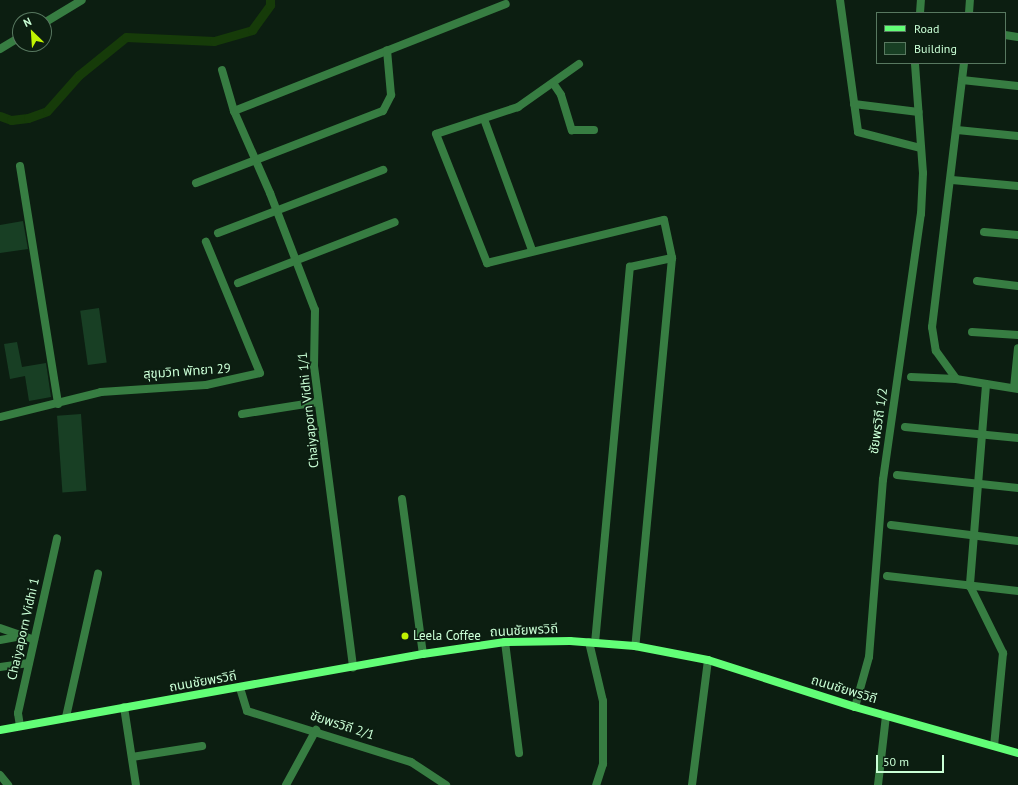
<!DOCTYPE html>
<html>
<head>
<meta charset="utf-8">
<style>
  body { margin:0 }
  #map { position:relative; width:1018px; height:785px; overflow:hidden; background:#0c1e11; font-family:"PT Sans","Noto Sans Thai",sans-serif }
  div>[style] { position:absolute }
  .canal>* { height:9px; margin:-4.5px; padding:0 4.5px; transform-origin:4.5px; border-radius:4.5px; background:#163b09 }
  .building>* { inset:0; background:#183f24; transform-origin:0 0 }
  .minor>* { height:8px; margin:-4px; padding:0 4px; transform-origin:4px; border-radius:4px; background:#377d42 }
  .secondary>* { height:8px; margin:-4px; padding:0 4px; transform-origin:4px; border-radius:4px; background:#62fe77 }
  .dots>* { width:11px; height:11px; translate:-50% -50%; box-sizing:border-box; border:2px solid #0c1e11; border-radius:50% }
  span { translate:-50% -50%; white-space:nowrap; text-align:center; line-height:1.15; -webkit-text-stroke:3.5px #0c1e11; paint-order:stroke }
  .street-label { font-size:13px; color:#caffd6 }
  .poi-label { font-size:13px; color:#caffd6 }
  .left { translate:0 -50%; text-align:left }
  .legend { position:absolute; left:876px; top:12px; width:130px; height:52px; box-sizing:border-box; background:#0c1e11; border:1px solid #587860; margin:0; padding:5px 7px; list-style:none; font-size:12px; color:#caffd6 }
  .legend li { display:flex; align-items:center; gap:8px; height:20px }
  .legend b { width:20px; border:1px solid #587860 }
  .north { position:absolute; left:12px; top:12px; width:40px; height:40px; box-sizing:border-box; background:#0c1e11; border:1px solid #587860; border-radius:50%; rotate:335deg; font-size:11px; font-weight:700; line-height:16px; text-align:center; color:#caffd6 }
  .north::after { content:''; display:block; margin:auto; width:14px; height:18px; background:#c0f302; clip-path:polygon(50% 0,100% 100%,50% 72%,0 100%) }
  .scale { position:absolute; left:876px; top:755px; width:68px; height:18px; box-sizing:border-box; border:2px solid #caffd6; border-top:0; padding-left:5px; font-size:12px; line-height:14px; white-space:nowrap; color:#caffd6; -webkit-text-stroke:3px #0c1e11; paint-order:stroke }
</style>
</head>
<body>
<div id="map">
  <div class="canal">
    <div style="left:0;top:116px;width:12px;rotate:20deg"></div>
    <div style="left:11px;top:120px;width:17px;rotate:-7deg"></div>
    <div style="left:28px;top:118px;width:20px;rotate:-20deg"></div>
    <div style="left:47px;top:111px;width:48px;rotate:-48.4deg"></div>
    <div style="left:79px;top:75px;width:60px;rotate:-39deg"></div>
    <div style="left:126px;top:37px;width:88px;rotate:2.6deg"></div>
    <div style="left:214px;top:41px;width:40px;rotate:-16deg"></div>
    <div style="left:252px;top:30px;width:31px;rotate:-54deg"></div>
    <div style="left:270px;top:5px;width:5px;rotate:-90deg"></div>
  </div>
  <div class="building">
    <div style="clip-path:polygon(23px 221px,28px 249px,0 253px,0 225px)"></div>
    <div style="left:99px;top:308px;width:55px;height:19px;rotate:82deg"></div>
    <div style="clip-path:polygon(17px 342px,22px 367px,46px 363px,51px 397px,29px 401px,25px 376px,10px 379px,4px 344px)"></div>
    <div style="left:81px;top:414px;width:77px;height:24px;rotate:86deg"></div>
  </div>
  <div class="minor">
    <div style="left:840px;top:0;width:133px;rotate:82.2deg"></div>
    <div style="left:858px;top:132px;width:65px;rotate:14.3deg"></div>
    <div style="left:920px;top:13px;width:13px;rotate:-86deg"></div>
    <div style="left:969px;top:13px;width:13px;rotate:-86deg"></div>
    <div style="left:44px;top:23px;width:44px;rotate:-31.2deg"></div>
    <div style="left:1005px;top:35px;width:13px;rotate:9deg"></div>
    <div style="left:0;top:49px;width:23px;rotate:-31deg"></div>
    <div style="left:964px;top:63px;width:266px;rotate:96.9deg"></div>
    <div style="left:932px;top:327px;width:24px;rotate:81deg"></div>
    <div style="left:936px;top:351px;width:34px;rotate:54deg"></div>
    <div style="left:956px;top:379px;width:63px;rotate:9.2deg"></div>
    <div style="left:579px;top:64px;width:75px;rotate:144.8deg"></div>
    <div style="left:518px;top:107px;width:86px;rotate:161.8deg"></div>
    <div style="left:436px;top:134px;width:139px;rotate:68.4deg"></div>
    <div style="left:487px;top:263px;width:182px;rotate:-13.7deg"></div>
    <div style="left:664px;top:220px;width:39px;rotate:78deg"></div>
    <div style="left:672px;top:258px;width:390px;rotate:95.4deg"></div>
    <div style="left:222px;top:70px;width:43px;rotate:73.7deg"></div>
    <div style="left:234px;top:111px;width:90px;rotate:66.3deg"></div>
    <div style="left:270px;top:193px;width:125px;rotate:69deg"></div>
    <div style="left:315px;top:310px;width:56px;rotate:91deg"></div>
    <div style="left:314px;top:366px;width:304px;rotate:82.6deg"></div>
    <div style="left:962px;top:80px;width:56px;rotate:6.1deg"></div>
    <div style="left:553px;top:83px;width:14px;rotate:56deg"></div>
    <div style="left:561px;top:95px;width:37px;rotate:73deg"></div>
    <div style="left:572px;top:130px;width:22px"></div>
    <div style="left:854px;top:104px;width:65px;rotate:7deg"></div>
    <div style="left:234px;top:111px;width:292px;rotate:-21.5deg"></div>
    <div style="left:484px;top:119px;width:140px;rotate:69.9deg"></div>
    <div style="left:957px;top:130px;width:61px;rotate:5.6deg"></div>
    <div style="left:20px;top:166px;width:241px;rotate:80.9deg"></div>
    <div style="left:952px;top:180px;width:66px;rotate:5.2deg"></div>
    <div style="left:196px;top:183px;width:200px;rotate:-21.1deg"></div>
    <div style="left:383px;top:111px;width:18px;rotate:-63deg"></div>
    <div style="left:391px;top:95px;width:45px;rotate:-95.1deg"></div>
    <div style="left:984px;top:232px;width:34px;rotate:5deg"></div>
    <div style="left:218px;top:233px;width:177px;rotate:-20.9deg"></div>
    <div style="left:977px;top:281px;width:41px;rotate:7deg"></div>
    <div style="left:238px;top:283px;width:168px;rotate:-21.2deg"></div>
    <div style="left:972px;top:332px;width:46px;rotate:3.7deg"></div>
    <div style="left:911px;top:377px;width:45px;rotate:2.5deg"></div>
    <div style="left:986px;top:385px;width:202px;rotate:94.6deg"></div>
    <div style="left:970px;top:586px;width:75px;rotate:63.8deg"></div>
    <div style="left:1003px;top:653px;width:93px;rotate:95.5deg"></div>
    <div style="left:1014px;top:388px;width:40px;rotate:-84.3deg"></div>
    <div style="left:242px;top:414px;width:77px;rotate:-9deg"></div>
    <div style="left:0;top:417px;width:104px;rotate:-13.9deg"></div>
    <div style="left:101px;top:392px;width:105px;rotate:-3.8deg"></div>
    <div style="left:206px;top:385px;width:55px;rotate:-12.5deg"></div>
    <div style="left:260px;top:373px;width:142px;rotate:-112.4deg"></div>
    <div style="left:905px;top:427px;width:114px;rotate:5.6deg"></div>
    <div style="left:897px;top:475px;width:122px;rotate:6.1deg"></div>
    <div style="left:402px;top:499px;width:156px;rotate:82.3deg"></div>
    <div style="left:891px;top:525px;width:128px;rotate:7.2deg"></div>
    <div style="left:887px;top:576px;width:132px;rotate:6.5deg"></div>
    <div style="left:0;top:628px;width:36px;rotate:19deg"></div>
    <div style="left:0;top:640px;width:22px;rotate:-10deg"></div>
    <div style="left:505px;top:642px;width:112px;rotate:82.8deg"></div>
    <div style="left:589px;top:642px;width:61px;rotate:76.7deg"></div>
    <div style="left:603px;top:701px;width:63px;rotate:90deg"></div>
    <div style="left:603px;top:764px;width:22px;rotate:108deg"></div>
    <div style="left:595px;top:643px;width:378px;rotate:-84.7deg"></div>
    <div style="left:630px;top:267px;width:43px;rotate:-12.1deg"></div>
    <div style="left:0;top:667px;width:29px;rotate:-8deg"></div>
    <div style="left:240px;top:688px;width:24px;rotate:73deg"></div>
    <div style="left:247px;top:711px;width:172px;rotate:17.3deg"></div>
    <div style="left:411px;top:762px;width:42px;rotate:33.3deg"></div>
    <div style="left:124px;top:707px;width:79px;rotate:81.3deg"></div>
    <div style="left:855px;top:707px;width:52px;rotate:-74.4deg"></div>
    <div style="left:869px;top:657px;width:178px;rotate:-85.5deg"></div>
    <div style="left:883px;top:480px;width:269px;rotate:-81.9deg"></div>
    <div style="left:921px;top:214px;width:41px;rotate:-87.2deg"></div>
    <div style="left:923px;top:173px;width:110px;rotate:-94.2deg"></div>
    <div style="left:66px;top:717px;width:147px;rotate:-77.4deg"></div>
    <div style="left:20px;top:726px;width:13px;rotate:-99deg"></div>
    <div style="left:18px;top:713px;width:179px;rotate:-77.4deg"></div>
    <div style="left:132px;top:757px;width:71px;rotate:-8.9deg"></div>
    <div style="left:0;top:775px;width:13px;rotate:51deg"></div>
    <div style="left:286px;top:785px;width:63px;rotate:-61.4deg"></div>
    <div style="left:692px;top:785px;width:126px;rotate:-82.7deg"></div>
    <div style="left:878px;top:785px;width:69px;rotate:-83.4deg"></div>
  </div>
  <div class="secondary">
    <div style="left:0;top:730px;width:430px;rotate:-10.2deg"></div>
    <div style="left:423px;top:654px;width:83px;rotate:-8.3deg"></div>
    <div style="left:505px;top:642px;width:65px;rotate:-0.9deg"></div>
    <div style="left:570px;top:641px;width:65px;rotate:4.4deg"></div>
    <div style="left:635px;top:646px;width:74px;rotate:10.9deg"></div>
    <div style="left:708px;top:660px;width:154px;rotate:17.7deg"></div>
    <div style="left:855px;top:707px;width:169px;rotate:15.8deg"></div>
  </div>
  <div class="dots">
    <div style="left:405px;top:636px;background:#c0f302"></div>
  </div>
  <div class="street-label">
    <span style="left:187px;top:372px;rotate:-4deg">สุขุมวิท พัทยา 29</span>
    <span style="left:309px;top:410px;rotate:-96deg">Chaiyaporn Vidhi 1/1</span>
    <span style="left:879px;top:421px;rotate:-82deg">ชัยพรวิถี 1/2</span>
    <span style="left:24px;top:629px;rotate:-77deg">Chaiyaporn Vidhi 1</span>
    <span style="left:524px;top:631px;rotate:-3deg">ถนนชัยพรวิถี</span>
    <span style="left:203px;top:682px;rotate:-10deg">ถนนชัยพรวิถี</span>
    <span style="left:844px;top:690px;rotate:17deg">ถนนชัยพรวิถี</span>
    <span style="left:342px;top:726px;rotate:18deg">ชัยพรวิถี 2/1</span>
  </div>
  <div class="poi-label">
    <span class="left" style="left:413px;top:636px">Leela Coffee</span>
  </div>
  <ul class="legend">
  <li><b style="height:5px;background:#62fe77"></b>Road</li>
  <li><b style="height:11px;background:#183f24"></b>Building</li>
  </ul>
  <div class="north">N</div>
  <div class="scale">50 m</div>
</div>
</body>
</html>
